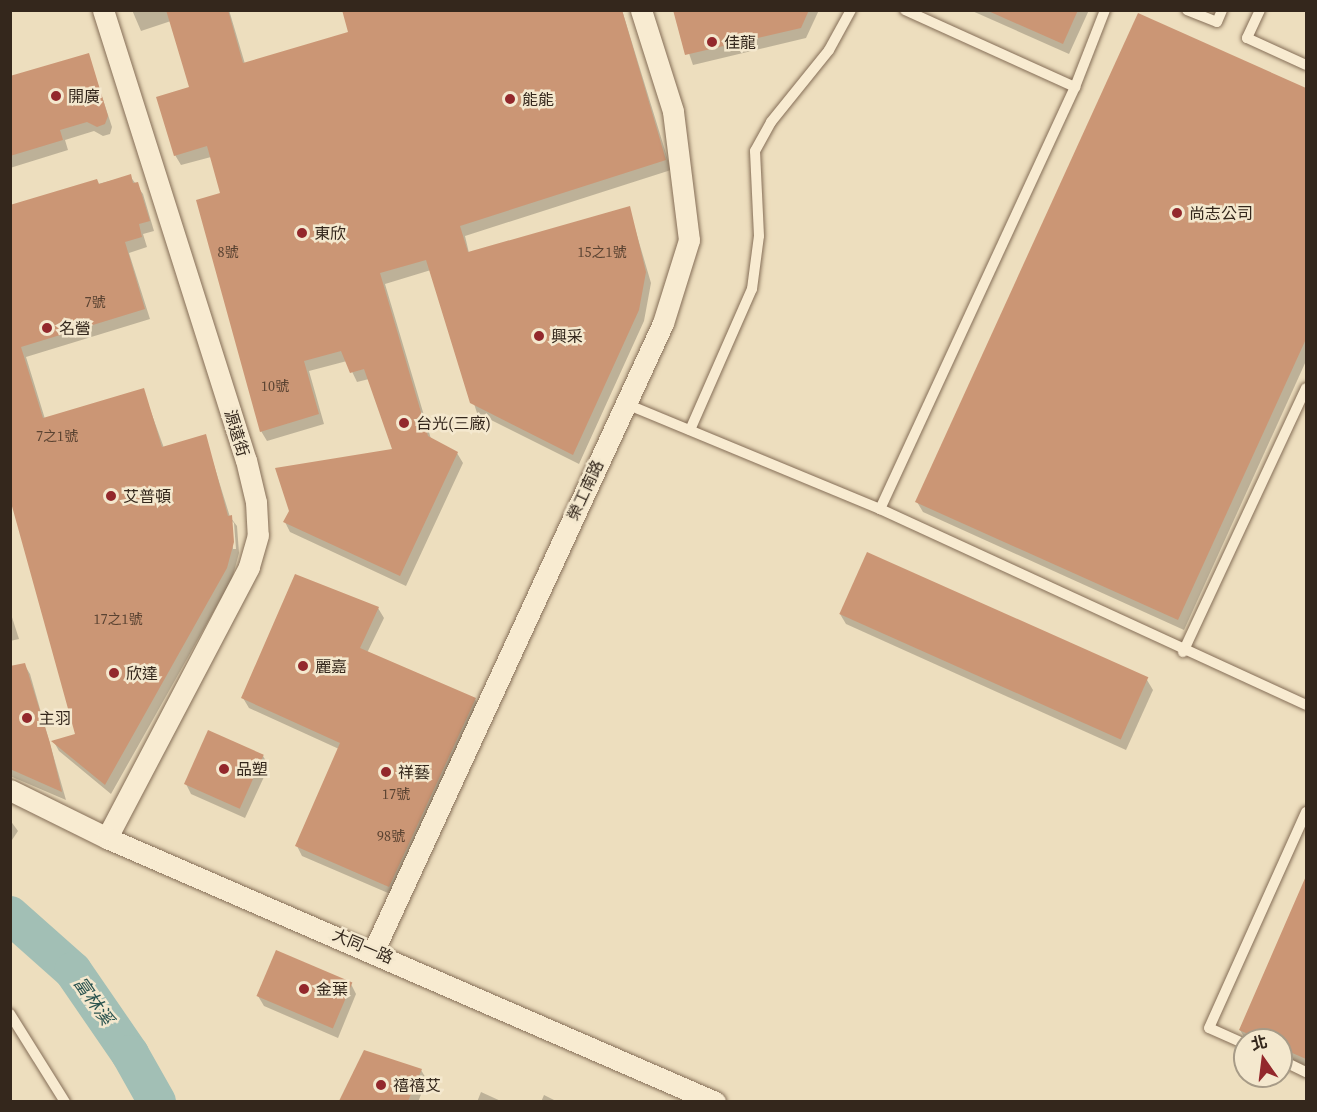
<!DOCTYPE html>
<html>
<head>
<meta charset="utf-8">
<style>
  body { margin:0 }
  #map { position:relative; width:1317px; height:1112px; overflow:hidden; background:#eddebe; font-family:"Source Serif 4","Noto Sans TC",serif }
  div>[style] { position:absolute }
  .shadow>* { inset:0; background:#0003 }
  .river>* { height:38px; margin:-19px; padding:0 19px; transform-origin:19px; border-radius:19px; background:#a2bfb5 }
  .building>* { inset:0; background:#cb9675; transform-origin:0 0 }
  .roads { filter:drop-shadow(0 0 2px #856e57) drop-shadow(0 0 2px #856e57) }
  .lane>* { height:10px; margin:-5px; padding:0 5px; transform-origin:5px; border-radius:5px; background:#f8ebd1 }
  .street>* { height:21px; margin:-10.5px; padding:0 10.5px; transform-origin:10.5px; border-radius:10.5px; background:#f8ebd1 }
  .dots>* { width:16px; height:16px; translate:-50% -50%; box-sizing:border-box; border:3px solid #f4e8ce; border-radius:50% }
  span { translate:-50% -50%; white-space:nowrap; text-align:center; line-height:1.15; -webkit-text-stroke:5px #f4e8ce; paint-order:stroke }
  .number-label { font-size:14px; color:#5a4332 }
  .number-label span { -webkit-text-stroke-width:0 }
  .poi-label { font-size:16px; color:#34271c }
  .left { translate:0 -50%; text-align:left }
  .street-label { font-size:16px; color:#34271c }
  .water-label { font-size:18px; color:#2b5450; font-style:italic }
  .frame { position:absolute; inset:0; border:12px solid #34271c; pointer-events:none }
  .north { position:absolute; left:1233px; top:1028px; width:60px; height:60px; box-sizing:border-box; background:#f4e8ce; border:2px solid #a79b87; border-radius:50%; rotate:346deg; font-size:16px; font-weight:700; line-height:24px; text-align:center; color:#34271c }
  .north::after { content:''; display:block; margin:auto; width:21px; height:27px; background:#93282c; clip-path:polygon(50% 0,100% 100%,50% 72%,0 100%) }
</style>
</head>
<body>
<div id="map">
  <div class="shadow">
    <div style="clip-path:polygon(132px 10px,229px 10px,245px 64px,350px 33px,343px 10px,622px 10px,671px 170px,465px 236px,469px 253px,629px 208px,651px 283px,644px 321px,579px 464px,477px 413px,431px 270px,385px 284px,431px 439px,457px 453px,463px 463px,406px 586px,290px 532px,285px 522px,394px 450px,369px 379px,357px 382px,347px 361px,309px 371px,324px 424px,267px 441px,261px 431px,222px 194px,211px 157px,181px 165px,175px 155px,191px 88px,171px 21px,141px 31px)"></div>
    <div style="clip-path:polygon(674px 10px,819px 10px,806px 38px,693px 65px)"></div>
    <div style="clip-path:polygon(970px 10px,1089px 10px,1069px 54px)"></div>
    <div style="clip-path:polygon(1139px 15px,1306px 90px,1306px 361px,1184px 630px,923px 512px,917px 502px)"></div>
    <div style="clip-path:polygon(88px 54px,112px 127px,110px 134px,103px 136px,94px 131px,65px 140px,68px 150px,10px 168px,10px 78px)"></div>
    <div style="clip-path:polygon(evenodd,130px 176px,143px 194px,154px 231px,143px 234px,147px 247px,129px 253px,150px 319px,26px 357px,45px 419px,143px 390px,164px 448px,205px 436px,230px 517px,237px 526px,239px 553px,232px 579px,111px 794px,59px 751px,54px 742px,77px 735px,10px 494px,10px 206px,130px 176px,231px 520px,234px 523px,236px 549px,233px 549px,231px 520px)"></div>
    <div style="clip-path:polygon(378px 608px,384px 618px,367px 653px,475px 699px,481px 710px,395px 896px,302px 856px,297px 846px,339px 749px,249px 708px,243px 698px)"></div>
    <div style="clip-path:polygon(10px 611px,19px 639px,10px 641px)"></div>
    <div style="clip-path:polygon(840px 614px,1147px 680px,1153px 690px,1126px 750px,846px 624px)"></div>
    <div style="clip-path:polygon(24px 664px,30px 674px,66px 800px,10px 776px,10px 668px)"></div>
    <div style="clip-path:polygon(263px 756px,269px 766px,245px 818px,191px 794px,186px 784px)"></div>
    <div style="clip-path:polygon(10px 820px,18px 831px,10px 843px)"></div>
    <div style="clip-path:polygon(1306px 880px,1306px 1066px,1281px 1055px,1281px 1040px,1246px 1040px,1240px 1030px)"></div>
    <div style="clip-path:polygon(351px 984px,356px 994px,338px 1038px,264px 1006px,258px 996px)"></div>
    <div style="clip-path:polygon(364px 1052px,421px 1070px,427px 1080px,418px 1102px,341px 1102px)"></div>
    <div style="clip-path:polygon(481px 1092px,503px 1102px,477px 1102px)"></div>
    <div style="clip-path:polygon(544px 1095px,558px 1102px,541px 1102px)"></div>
  </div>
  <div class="river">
    <div style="left:10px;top:915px;width:84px;rotate:41.6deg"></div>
    <div style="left:73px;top:971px;width:101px;rotate:55.5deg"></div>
    <div style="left:130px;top:1054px;width:55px;rotate:60.6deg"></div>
  </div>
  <div class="building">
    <div style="clip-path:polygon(166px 10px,228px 10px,243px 63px,348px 32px,342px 10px,622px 10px,666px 160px,460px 226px,468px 252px,630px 206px,646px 272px,639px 310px,573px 455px,470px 403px,426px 260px,380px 273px,428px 436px,458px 452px,400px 576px,283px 522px,289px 511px,275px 468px,392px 449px,364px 369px,350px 373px,341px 351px,304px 361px,319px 414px,260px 432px,196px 200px,220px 193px,207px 146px,174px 156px,156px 97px,189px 87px)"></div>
    <div style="clip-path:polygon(673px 10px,809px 10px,801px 28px,685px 55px)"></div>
    <div style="clip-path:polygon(986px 10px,1078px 10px,1063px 44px)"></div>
    <div style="clip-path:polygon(1138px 13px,1306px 88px,1306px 339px,1178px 620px,915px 502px)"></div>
    <div style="clip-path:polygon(89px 53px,108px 116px,105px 124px,97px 127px,87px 122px,60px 130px,63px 140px,10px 156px,10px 76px)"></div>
    <div style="clip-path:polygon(131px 174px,133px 183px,138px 182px,150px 221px,139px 224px,142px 237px,125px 242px,145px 309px,21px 347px,43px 418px,144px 388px,162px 447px,206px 434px,228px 516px,232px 515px,234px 542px,227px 568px,105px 785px,51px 741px,75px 734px,10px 499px,10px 205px,97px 179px,99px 184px)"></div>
    <div style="left:867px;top:552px;width:308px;height:68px;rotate:24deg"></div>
    <div style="clip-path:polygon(295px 574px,379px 607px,360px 648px,476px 698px,389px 887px,295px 846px,340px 743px,241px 698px)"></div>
    <div style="clip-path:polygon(25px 663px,50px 743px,62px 792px,10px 769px,10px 666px)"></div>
    <div style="left:208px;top:730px;width:61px;height:59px;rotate:24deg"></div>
    <div style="clip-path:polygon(1306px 876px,1306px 1059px,1281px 1048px,1281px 1040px,1262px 1040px,1239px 1030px)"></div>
    <div style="left:276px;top:950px;width:83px;height:50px;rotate:23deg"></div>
    <div style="clip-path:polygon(364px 1050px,422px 1069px,408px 1101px,339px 1101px)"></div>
  </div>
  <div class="roads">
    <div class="lane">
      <div style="left:905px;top:10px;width:187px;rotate:24.4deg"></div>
      <div style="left:1187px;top:10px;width:32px;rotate:22deg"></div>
      <div style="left:1217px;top:22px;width:13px;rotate:-67deg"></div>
      <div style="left:1260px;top:10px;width:31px;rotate:115deg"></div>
      <div style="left:1247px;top:38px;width:65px;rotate:24.6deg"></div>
      <div style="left:624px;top:403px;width:277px;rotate:22.5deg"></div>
      <div style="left:880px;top:509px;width:469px;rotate:24.7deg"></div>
      <div style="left:690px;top:430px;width:154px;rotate:-66.3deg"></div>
      <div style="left:752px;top:289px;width:53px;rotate:-82.5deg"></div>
      <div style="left:759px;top:236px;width:85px;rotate:-92.7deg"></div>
      <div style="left:755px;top:151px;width:33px;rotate:-61deg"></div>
      <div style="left:771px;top:122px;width:92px;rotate:-51.1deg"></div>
      <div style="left:829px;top:50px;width:46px;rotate:-61.2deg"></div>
      <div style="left:880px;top:509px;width:465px;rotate:-65.2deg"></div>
      <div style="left:1075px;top:87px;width:83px;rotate:-68.7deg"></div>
      <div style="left:1183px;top:652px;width:291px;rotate:-65deg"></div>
      <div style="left:10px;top:1014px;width:104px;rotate:58deg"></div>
      <div style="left:1245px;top:1044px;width:39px;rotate:-156deg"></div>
      <div style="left:1209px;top:1028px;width:237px;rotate:-65.8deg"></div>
      <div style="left:1281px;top:1060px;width:28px;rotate:26deg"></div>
    </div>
    <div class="street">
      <div style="left:103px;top:10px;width:472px;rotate:72.4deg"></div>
      <div style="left:246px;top:460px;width:43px;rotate:76.6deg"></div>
      <div style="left:256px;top:502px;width:33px;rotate:87deg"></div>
      <div style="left:258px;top:535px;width:33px;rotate:106deg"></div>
      <div style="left:249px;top:567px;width:306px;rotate:117.7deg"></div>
      <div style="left:10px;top:790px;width:108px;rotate:26.3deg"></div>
      <div style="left:107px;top:838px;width:663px;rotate:23.47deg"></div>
      <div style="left:374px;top:950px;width:690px;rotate:-65.25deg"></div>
      <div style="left:663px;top:323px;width:87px;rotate:-72.6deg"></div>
      <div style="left:689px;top:240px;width:130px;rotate:-97.1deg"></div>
      <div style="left:673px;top:111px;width:106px;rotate:-107.6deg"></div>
    </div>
  </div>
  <div class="dots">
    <div style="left:712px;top:42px;background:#93282c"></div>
    <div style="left:56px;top:96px;background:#93282c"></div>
    <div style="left:510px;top:99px;background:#93282c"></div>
    <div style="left:1177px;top:213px;background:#93282c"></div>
    <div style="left:302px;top:233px;background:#93282c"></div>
    <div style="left:47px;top:328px;background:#93282c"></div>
    <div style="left:539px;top:336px;background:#93282c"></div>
    <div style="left:404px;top:423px;background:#93282c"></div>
    <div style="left:111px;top:496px;background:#93282c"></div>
    <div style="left:303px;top:666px;background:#93282c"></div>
    <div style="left:114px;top:673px;background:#93282c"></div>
    <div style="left:27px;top:718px;background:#93282c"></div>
    <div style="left:224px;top:769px;background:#93282c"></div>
    <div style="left:386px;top:772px;background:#93282c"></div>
    <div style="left:304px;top:989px;background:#93282c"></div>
    <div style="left:381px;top:1085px;background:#93282c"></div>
  </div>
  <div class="number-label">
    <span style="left:228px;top:252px">8號</span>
    <span style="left:602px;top:252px">15之1號</span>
    <span style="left:95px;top:302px">7號</span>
    <span style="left:275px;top:386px">10號</span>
    <span style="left:57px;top:436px">7之1號</span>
    <span style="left:118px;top:619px">17之1號</span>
    <span style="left:396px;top:794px">17號</span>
    <span style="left:391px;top:836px">98號</span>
  </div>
  <div class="poi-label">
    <span class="left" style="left:724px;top:42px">佳龍</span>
    <span class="left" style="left:68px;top:96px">開廣</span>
    <span class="left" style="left:522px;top:99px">能能</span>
    <span class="left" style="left:1189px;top:213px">尚志公司</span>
    <span class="left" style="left:314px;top:233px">東欣</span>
    <span class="left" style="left:59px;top:328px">名營</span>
    <span class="left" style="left:551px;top:336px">興采</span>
    <span class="left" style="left:416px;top:423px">台光(三廠)</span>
    <span class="left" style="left:123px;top:496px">艾普頓</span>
    <span class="left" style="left:315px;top:666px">麗嘉</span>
    <span class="left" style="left:126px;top:673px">欣達</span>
    <span class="left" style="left:39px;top:718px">主羽</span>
    <span class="left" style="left:236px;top:769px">品塑</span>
    <span class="left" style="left:398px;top:772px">祥藝</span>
    <span class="left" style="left:316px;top:989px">金葉</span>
    <span class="left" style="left:393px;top:1085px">禧禧艾</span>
  </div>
  <div class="street-label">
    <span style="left:237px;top:433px;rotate:73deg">源遠街</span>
    <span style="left:585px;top:490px;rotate:-65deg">榮工南路</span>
    <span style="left:363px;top:946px;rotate:23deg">大同一路</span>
  </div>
  <div class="water-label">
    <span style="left:93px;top:1001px;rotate:55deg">富林溪</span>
  </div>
  <div class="frame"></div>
  <div class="north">北</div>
</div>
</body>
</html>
